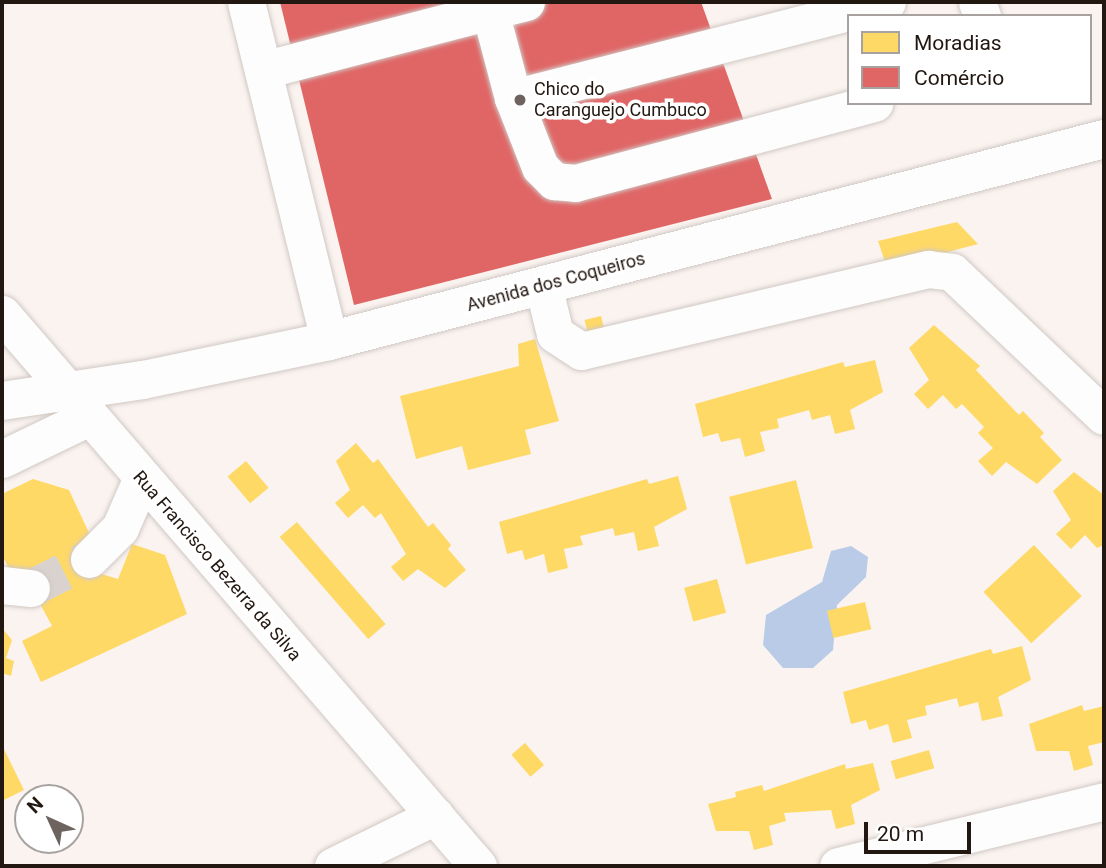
<!DOCTYPE html>
<html>
<head>
<meta charset="utf-8">
<style>
  body { margin:0 }
  #map { position:relative; width:1106px; height:868px; overflow:hidden; background:#faf3f0; font-family:Roboto,sans-serif }
  div>[style] { position:absolute }
  .water>* { inset:0; background:#bacbe7 }
  .homes>* { inset:0; background:#ffd966; transform-origin:0 0 }
  .shops>* { inset:0; background:#e06666 }
  .minor-tunnel>* { height:37px; margin-top:-18.5px; transform-origin:0; background:repeating-linear-gradient(90deg,#dad2cf 0 37px,transparent 0 55px) }
  .roads { filter:drop-shadow(0 0 2px #d0c8c3) drop-shadow(0 0 2px #d0c8c3) }
  .minor>* { height:37px; margin:-18.5px; padding:0 18.5px; transform-origin:18.5px; border-radius:18.5px; background:#fefdfd }
  .major>* { height:38px; margin:-19px; padding:0 19px; transform-origin:19px; border-radius:19px; background:#fefdfd }
  .dots>* { width:19px; height:19px; translate:-50% -50%; box-sizing:border-box; border:4px solid #fff; border-radius:50% }
  span { translate:-50% -50%; white-space:nowrap; text-align:center; line-height:1.15; -webkit-text-stroke:7px #fff; paint-order:stroke }
  .poi-label { font-size:18px; color:#221711 }
  .left { translate:0 -50%; text-align:left }
  .street-label { font-size:18px; color:#221711 }
  .frame { position:absolute; inset:0; border:4px solid #221711; pointer-events:none }
  .legend { position:absolute; left:847px; top:14px; width:245px; height:91px; box-sizing:border-box; background:#fff; border:2px solid #a7a2a0; margin:0; padding:9px 12px; list-style:none; font-size:21px; color:#221711 }
  .legend li { display:flex; align-items:center; gap:14px; height:35px }
  .legend b { width:35px; border:2px solid #a7a2a0 }
  .north { position:absolute; left:14px; top:784px; width:70px; height:70px; box-sizing:border-box; background:#fff; border:2px solid #a7a2a0; border-radius:50%; rotate:315deg; font-size:19px; font-weight:700; line-height:28px; text-align:center; color:#221711 }
  .north::after { content:''; display:block; margin:auto; width:24px; height:32px; background:#6e645f; clip-path:polygon(50% 0,100% 100%,50% 72%,0 100%) }
  .scale { position:absolute; left:864px; top:822px; width:107px; height:32px; box-sizing:border-box; border:4px solid #221711; border-top:0; padding-left:9px; font-size:21px; line-height:24px; white-space:nowrap; color:#221711; -webkit-text-stroke:5px #fff; paint-order:stroke }
</style>
</head>
<body>
<div id="map">
  <div class="water">
    <div style="clip-path:polygon(851px 546px,868px 557px,866px 577px,837px 605px,833px 650px,813px 668px,783px 668px,763px 645px,766px 615px,822px 582px,831px 551px)"></div>
  </div>
  <div class="homes">
    <div style="clip-path:polygon(957px 222px,978px 244px,887px 268px,878px 241px)"></div>
    <div style="left:601px;top:316px;width:25px;height:17px;rotate:76deg"></div>
    <div style="clip-path:polygon(934px 325px,980px 366px,976px 370px,1019px 415px,1023px 411px,1044px 433px,1040px 437px,1062px 460px,1037px 484px,1006px 462px,992px 476px,978px 461px,993px 448px,978px 433px,984px 427px,962px 404px,956px 409px,943px 395px,928px 409px,914px 394px,929px 380px,909px 348px)"></div>
    <div style="clip-path:polygon(535px 339px,559px 421px,525px 430px,531px 454px,468px 470px,462px 446px,416px 459px,400px 396px,519px 366px,518px 344px)"></div>
    <div style="clip-path:polygon(875px 360px,883px 392px,850px 410px,855px 429px,835px 434px,830px 415px,812px 420px,809px 410px,777px 419px,779px 428px,760px 432px,765px 451px,745px 457px,740px 438px,721px 442px,718px 433px,703px 437px,695px 404px,843px 362px,845px 367px)"></div>
    <div style="clip-path:polygon(356px 443px,373px 463px,378px 459px,428px 527px,433px 523px,451px 545px,448px 549px,466px 570px,445px 588px,418px 569px,403px 581px,391px 567px,406px 554px,381px 513px,375px 518px,363px 505px,348px 518px,335px 503px,350px 490px,336px 461px)"></div>
    <div style="left:246px;top:461px;width:35px;height:24px;rotate:50deg"></div>
    <div style="clip-path:polygon(1074px 472px,1104px 495px,1104px 545px,1097px 548px,1085px 535px,1071px 549px,1056px 534px,1071px 520px,1053px 491px)"></div>
    <div style="clip-path:polygon(678px 476px,687px 509px,654px 527px,659px 546px,638px 551px,634px 532px,615px 536px,613px 528px,580px 536px,583px 545px,564px 549px,568px 568px,548px 573px,544px 554px,525px 560px,522px 550px,507px 554px,499px 522px,647px 479px,649px 484px)"></div>
    <div style="clip-path:polygon(33px 479px,69px 490px,90px 535px,95px 572px,118px 579px,132px 544px,165px 555px,187px 614px,41px 682px,22px 641px,52px 626px,26px 578px,11px 573px,2px 555px,2px 494px)"></div>
    <div style="left:796px;top:480px;width:70px;height:69px;rotate:76deg"></div>
    <div style="left:297px;top:522px;width:135px;height:23px;rotate:49deg"></div>
    <div style="left:1034px;top:545px;width:70px;height:69px;rotate:47deg"></div>
    <div style="left:717px;top:579px;width:35px;height:34px;rotate:75deg"></div>
    <div style="left:865px;top:602px;width:28px;height:39px;rotate:77deg"></div>
    <div style="clip-path:polygon(2px 628px,12px 640px,6px 658px,14px 661px,11px 676px,2px 673px)"></div>
    <div style="clip-path:polygon(1022px 646px,1031px 680px,998px 697px,1003px 716px,982px 721px,978px 702px,959px 707px,957px 698px,925px 706px,927px 715px,907px 720px,912px 738px,893px 743px,888px 724px,869px 730px,866px 720px,851px 724px,843px 692px,991px 649px,993px 654px)"></div>
    <div style="clip-path:polygon(1082px 705px,1084px 711px,1104px 706px,1104px 742px,1088px 746px,1093px 765px,1074px 771px,1069px 751px,1036px 751px,1029px 724px)"></div>
    <div style="left:525px;top:743px;width:29px;height:18px;rotate:49deg"></div>
    <div style="clip-path:polygon(2px 745px,24px 790px,2px 801px)"></div>
    <div style="left:929px;top:750px;width:19px;height:40px;rotate:74deg"></div>
    <div style="clip-path:polygon(873px 763px,880px 790px,851px 805px,855px 824px,836px 829px,831px 810px,784px 813px,786px 821px,769px 826px,773px 845px,754px 850px,749px 831px,716px 831px,708px 804px,736px 797px,735px 792px,762px 785px,764px 791px,845px 764px,846px 769px)"></div>
  </div>
  <div class="shops">
    <div style="clip-path:polygon(280px 2px,701px 2px,772px 199px,354px 305px)"></div>
  </div>
  <div class="minor-tunnel">
    <div style="left:31px;top:588px;width:65px;rotate:-26.6deg"></div>
  </div>
  <div class="roads">
    <div class="minor">
      <div style="left:246px;top:2px;width:349px;rotate:76.2deg"></div>
      <div style="left:977px;top:2px;width:15px;rotate:70deg"></div>
      <div style="left:490px;top:11px;width:37px;rotate:-14deg"></div>
      <div style="left:263px;top:70px;width:235px;rotate:-14.6deg"></div>
      <div style="left:490px;top:11px;width:90px;rotate:75.2deg"></div>
      <div style="left:513px;top:98px;width:386px;rotate:-14.4deg"></div>
      <div style="left:513px;top:98px;width:74px;rotate:68.6deg"></div>
      <div style="left:540px;top:167px;width:20px;rotate:45deg"></div>
      <div style="left:554px;top:181px;width:21px;rotate:5deg"></div>
      <div style="left:575px;top:183px;width:310px;rotate:-15deg"></div>
      <div style="left:543px;top:285px;width:50px;rotate:76.2deg"></div>
      <div style="left:555px;top:334px;width:31px;rotate:33deg"></div>
      <div style="left:581px;top:351px;width:357px;rotate:-13.3deg"></div>
      <div style="left:928px;top:269px;width:24px;rotate:7deg"></div>
      <div style="left:952px;top:272px;width:209px;rotate:43.5deg"></div>
      <div style="left:2px;top:314px;width:729px;rotate:49.23deg"></div>
      <div style="left:2px;top:459px;width:94px;rotate:-25.8deg"></div>
      <div style="left:89px;top:559px;width:44px;rotate:-45deg"></div>
      <div style="left:120px;top:528px;width:52px;rotate:-66.4deg"></div>
      <div style="left:2px;top:585px;width:29px;rotate:6deg"></div>
      <div style="left:333px;top:866px;width:114px;rotate:-26.1deg"></div>
      <div style="left:838px;top:866px;width:274px;rotate:-13.7deg"></div>
    </div>
    <div class="major">
      <div style="left:2px;top:401px;width:143px;rotate:-8.5deg"></div>
      <div style="left:143px;top:380px;width:190px;rotate:-11.8deg"></div>
      <div style="left:329px;top:341px;width:801px;rotate:-14.61deg"></div>
    </div>
  </div>
  <div class="dots">
    <div style="left:520px;top:100px;background:#6e645f"></div>
  </div>
  <div class="poi-label">
    <span class="left" style="left:534px;top:100px">Chico do<br>Caranguejo Cumbuco</span>
  </div>
  <div class="street-label">
    <span style="left:556px;top:282px;rotate:-15deg">Avenida dos Coqueiros</span>
    <span style="left:217px;top:566px;rotate:49deg">Rua Francisco Bezerra da Silva</span>
  </div>
  <div class="frame"></div>
  <ul class="legend">
  <li><b style="height:19px;background:#ffd966"></b>Moradias</li>
  <li><b style="height:19px;background:#e06666"></b>Comércio</li>
  </ul>
  <div class="north">N</div>
  <div class="scale">20 m</div>
</div>
</body>
</html>
